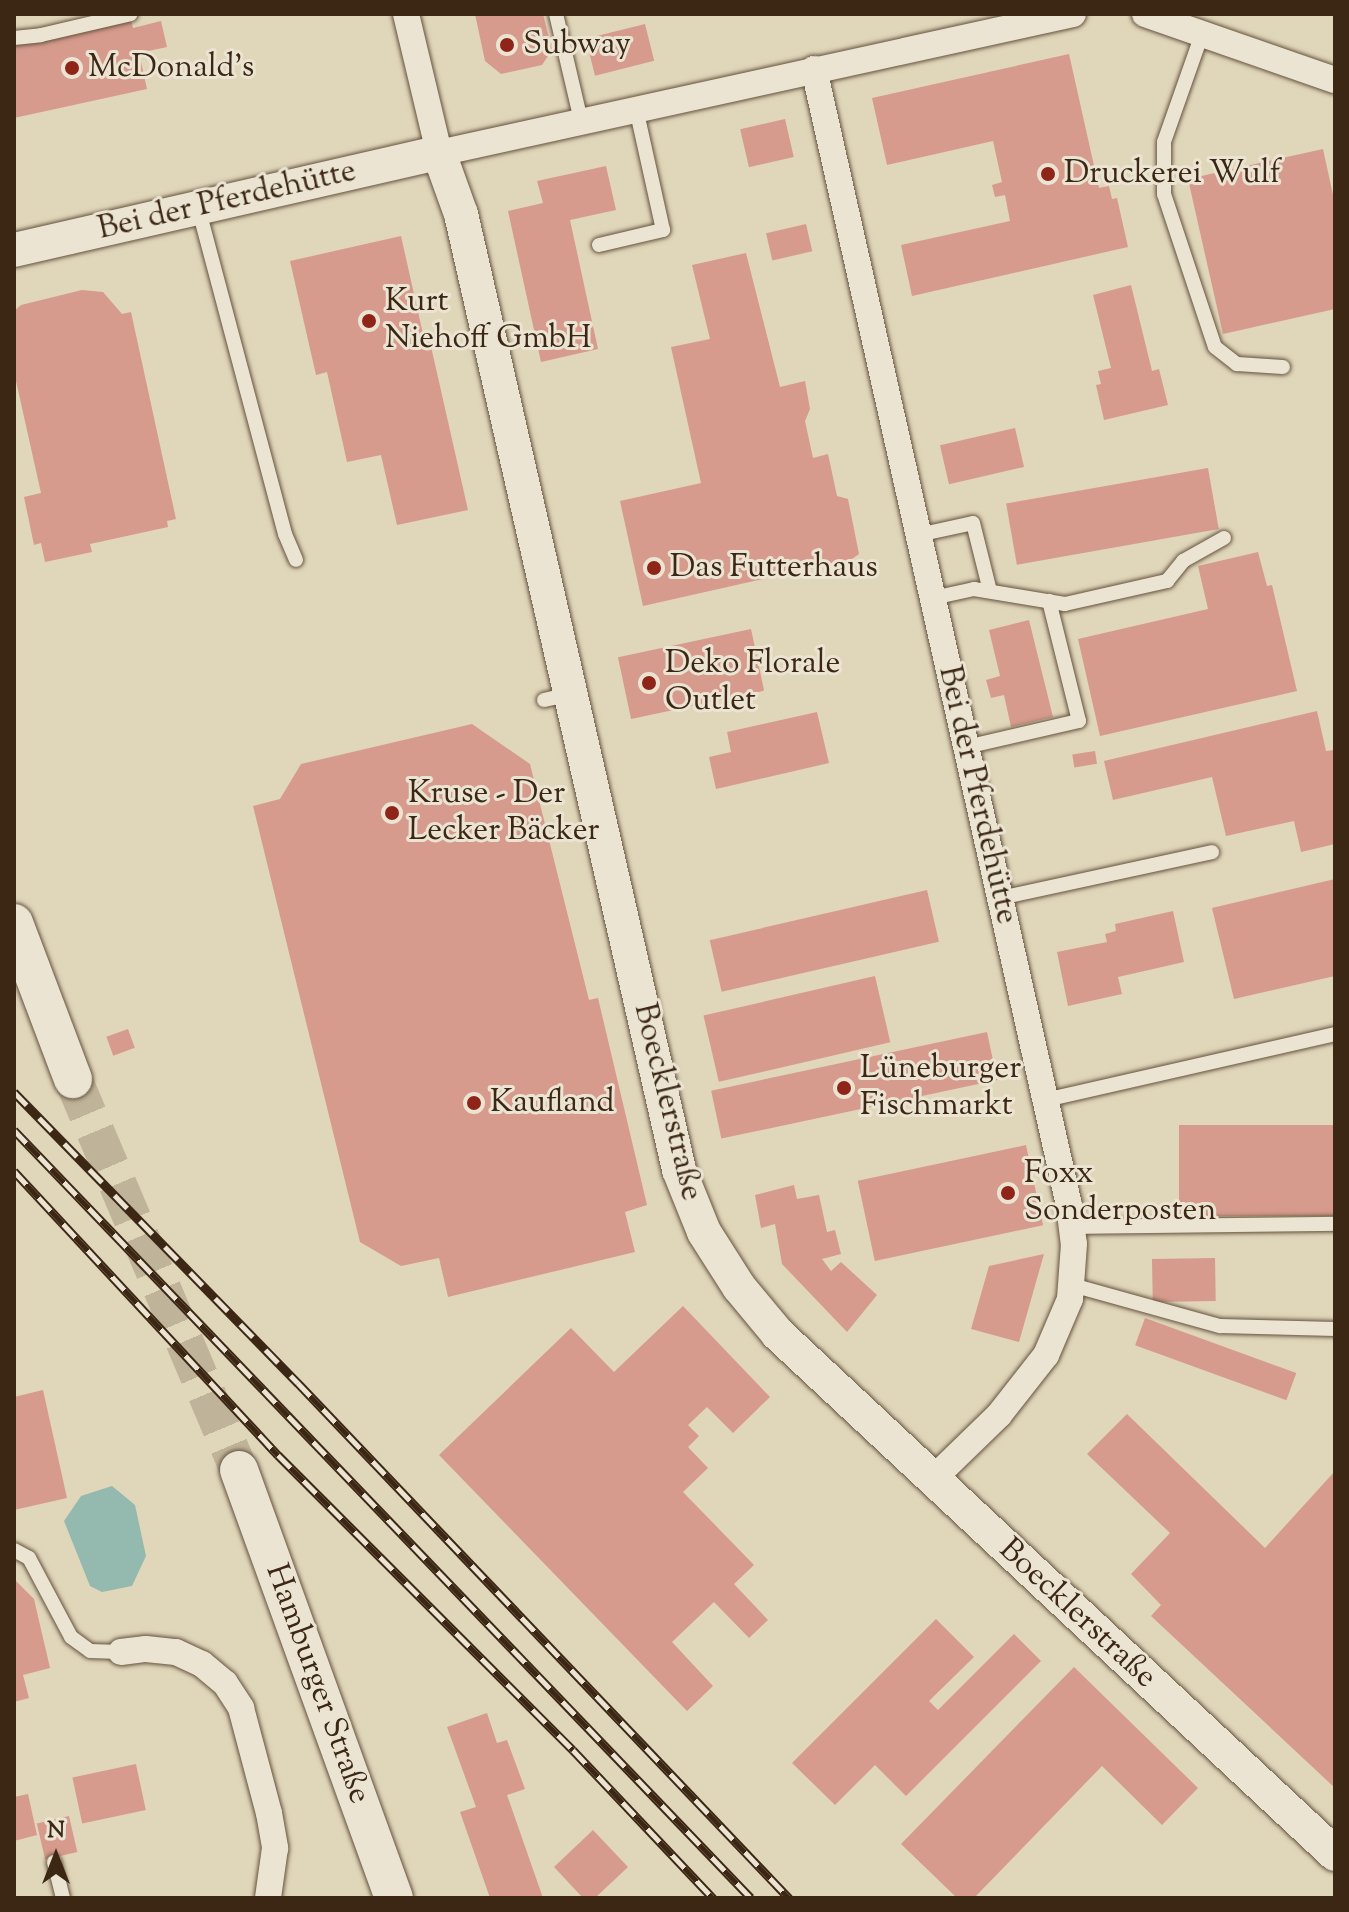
<!DOCTYPE html>
<html>
<head>
<meta charset="utf-8">
<style>
  body { margin:0 }
  #map { position:relative; width:1349px; height:1912px; overflow:hidden; background:#e0d6ba; font-family:"Sorts Mill Goudy",serif }
  div>[style] { position:absolute }
  .water>* { inset:0; background:#94b9ae }
  .building>* { inset:0; background:#d69b8d; transform-origin:0 0 }
  .secondary-tunnel>* { height:38px; margin-top:-19px; transform-origin:0; background:repeating-linear-gradient(90deg,#bfb399 0 38px,transparent 0 57px) }
  .roads { filter:drop-shadow(0 0 2px #65533e) drop-shadow(0 0 2px #65533e) }
  .service>* { height:14px; margin:-7px; padding:0 7px; transform-origin:7px; border-radius:7px; background:#ebe4d2 }
  .minor>* { height:26px; margin:-13px; padding:0 13px; transform-origin:13px; border-radius:13px; background:#ebe4d2 }
  .tertiary>* { height:34px; margin:-17px; padding:0 17px; transform-origin:17px; border-radius:17px; background:#ebe4d2 }
  .secondary>* { height:38px; margin:-19px; padding:0 19px; transform-origin:19px; border-radius:19px; background:#ebe4d2 }
  .rail>* { height:9px; margin-top:-4.5px; transform-origin:0; background:repeating-linear-gradient(90deg,#ebe4d2 0 18px,#3c2715 0 36px); box-sizing:border-box; border-block:2px solid #3c2715 }
  .dots>* { width:22px; height:22px; translate:-50% -50%; box-sizing:border-box; border:4px solid #ebe4d2; border-radius:50% }
  span { translate:-50% -50%; white-space:nowrap; text-align:center; line-height:1.15; -webkit-text-stroke:6px #ebe4d2; paint-order:stroke }
  .poi-label { font-size:32px; color:#3c2715 }
  .left { translate:0 -50%; text-align:left }
  .street-label { font-size:32px; color:#3c2715 }
  .frame { position:absolute; inset:0; border:16px solid #3c2715; pointer-events:none }
  .north { position:absolute; left:16px; top:1816px; width:80px; height:80px; -webkit-text-stroke:6px #ebe4d2; paint-order:stroke; rotate:0deg; font-size:22px; font-weight:700; line-height:32px; text-align:center; color:#3c2715 }
  .north::after { content:''; display:block; margin:auto; width:28px; height:36px; background:#3c2715; clip-path:polygon(50% 0,100% 100%,50% 72%,0 100%) }
</style>
</head>
<body>
<div id="map">
  <div class="water">
    <div style="clip-path:polygon(112px 1486px,135px 1505px,146px 1556px,132px 1586px,102px 1592px,90px 1586px,64px 1521px,81px 1496px)"></div>
  </div>
  <div class="building">
    <div style="clip-path:polygon(475px 14px,543px 14px,552px 50px,542px 65px,501px 74px,485px 61px)"></div>
    <div style="clip-path:polygon(130px 16px,133px 28px,161px 21px,167px 47px,139px 53px,147px 89px,14px 118px,14px 45px)"></div>
    <div style="left:645px;top:24px;width:38px;height:61px;rotate:76deg"></div>
    <div style="clip-path:polygon(1069px 54px,1099px 188px,1109px 186px,1112px 199px,1117px 198px,1128px 247px,912px 296px,901px 245px,1010px 221px,1005px 195px,995px 197px,992px 185px,1002px 182px,993px 141px,887px 165px,872px 98px)"></div>
    <div style="left:785px;top:119px;width:39px;height:46px;rotate:77deg"></div>
    <div style="clip-path:polygon(1323px 149px,1335px 204px,1335px 309px,1223px 334px,1188px 179px)"></div>
    <div style="clip-path:polygon(606px 166px,616px 210px,570px 220px,598px 349px,541px 362px,508px 211px,543px 203px,537px 181px)"></div>
    <div style="left:806px;top:224px;width:28px;height:41px;rotate:77deg"></div>
    <div style="clip-path:polygon(401px 236px,425px 343px,430px 342px,468px 510px,397px 525px,381px 455px,347px 462px,327px 372px,316px 375px,290px 261px)"></div>
    <div style="clip-path:polygon(746px 253px,780px 387px,805px 381px,810px 409px,805px 421px,813px 458px,828px 454px,837px 496px,848px 499px,859px 554px,852px 559px,643px 606px,620px 501px,701px 483px,671px 347px,710px 339px,692px 265px)"></div>
    <div style="clip-path:polygon(1131px 285px,1152px 371px,1159px 369px,1168px 405px,1104px 420px,1096px 385px,1101px 384px,1098px 371px,1111px 368px,1093px 295px)"></div>
    <div style="clip-path:polygon(82px 290px,103px 292px,122px 314px,131px 312px,176px 519px,167px 521px,168px 527px,90px 544px,92px 552px,45px 562px,41px 543px,34px 545px,24px 497px,41px 493px,14px 372px,14px 311px,21px 305px)"></div>
    <div style="left:1015px;top:428px;width:40px;height:77px;rotate:77deg"></div>
    <div style="left:1208px;top:468px;width:62px;height:205px;rotate:80deg"></div>
    <div style="clip-path:polygon(1258px 552px,1267px 586px,1272px 585px,1297px 691px,1100px 736px,1078px 639px,1208px 609px,1198px 566px)"></div>
    <div style="clip-path:polygon(1029px 620px,1053px 717px,1011px 727px,1004px 695px,991px 698px,986px 680px,1000px 676px,989px 630px)"></div>
    <div style="left:751px;top:629px;width:63px;height:136px;rotate:78deg"></div>
    <div style="clip-path:polygon(1317px 711px,1326px 751px,1334px 750px,1335px 753px,1335px 844px,1301px 852px,1294px 821px,1226px 836px,1212px 777px,1113px 800px,1104px 761px)"></div>
    <div style="clip-path:polygon(817px 712px,829px 763px,716px 789px,709px 757px,731px 752px,727px 732px)"></div>
    <div style="clip-path:polygon(472px 724px,530px 764px,589px 1000px,598px 998px,647px 1205px,625px 1212px,635px 1252px,448px 1297px,439px 1258px,401px 1266px,360px 1242px,253px 806px,280px 799px,301px 764px)"></div>
    <div style="left:1095px;top:751px;width:13px;height:23px;rotate:81deg"></div>
    <div style="clip-path:polygon(1335px 879px,1335px 976px,1234px 999px,1212px 908px)"></div>
    <div style="left:927px;top:890px;width:53px;height:223px;rotate:77deg"></div>
    <div style="clip-path:polygon(1173px 911px,1184px 962px,1118px 977px,1122px 994px,1068px 1006px,1057px 952px,1107px 942px,1105px 934px,1116px 931px,1115px 924px)"></div>
    <div style="left:875px;top:976px;width:68px;height:176px;rotate:77deg"></div>
    <div style="left:128px;top:1029px;width:20px;height:23px;rotate:70deg"></div>
    <div style="left:987px;top:1032px;width:49px;height:282px;rotate:78deg"></div>
    <div style="left:1335px;top:1125px;width:91px;height:156px;rotate:90deg"></div>
    <div style="left:1026px;top:1145px;width:82px;height:172px;rotate:78deg"></div>
    <div style="clip-path:polygon(794px 1185px,797px 1199px,819px 1195px,827px 1232px,835px 1230px,841px 1254px,822px 1259px,831px 1271px,841px 1262px,877px 1295px,847px 1332px,782px 1264px,775px 1224px,761px 1228px,755px 1195px)"></div>
    <div style="clip-path:polygon(1044px 1254px,1019px 1342px,971px 1329px,989px 1266px)"></div>
    <div style="left:1215px;top:1258px;width:43px;height:63px;rotate:89deg"></div>
    <div style="clip-path:polygon(683px 1306px,770px 1397px,733px 1433px,707px 1407px,688px 1425px,699px 1436px,688px 1447px,708px 1468px,683px 1492px,754px 1565px,734px 1584px,768px 1620px,749px 1638px,714px 1602px,672px 1642px,713px 1686px,687px 1711px,439px 1455px,571px 1328px,614px 1372px)"></div>
    <div style="left:1145px;top:1318px;width:161px;height:29px;rotate:20deg"></div>
    <div style="clip-path:polygon(43px 1390px,67px 1498px,14px 1510px,14px 1397px)"></div>
    <div style="clip-path:polygon(1127px 1414px,1265px 1548px,1335px 1471px,1335px 1788px,1151px 1616px,1161px 1605px,1131px 1574px,1170px 1533px,1087px 1454px)"></div>
    <div style="clip-path:polygon(14px 1579px,34px 1599px,50px 1668px,23px 1675px,29px 1698px,14px 1702px)"></div>
    <div style="clip-path:polygon(936px 1619px,974px 1657px,929px 1701px,938px 1710px,1014px 1634px,1041px 1661px,906px 1796px,875px 1765px,835px 1805px,792px 1763px)"></div>
    <div style="clip-path:polygon(1074px 1667px,1198px 1788px,1162px 1825px,1102px 1766px,974px 1898px,957px 1898px,901px 1844px)"></div>
    <div style="clip-path:polygon(487px 1713px,497px 1743px,507px 1740px,525px 1789px,507px 1795px,543px 1898px,490px 1898px,460px 1812px,476px 1807px,447px 1727px)"></div>
    <div style="left:136px;top:1764px;width:47px;height:65px;rotate:78deg"></div>
    <div style="clip-path:polygon(28px 1794px,37px 1835px,14px 1841px,14px 1797px)"></div>
    <div style="left:69px;top:1816px;width:37px;height:33px;rotate:77deg"></div>
    <div style="clip-path:polygon(593px 1830px,628px 1867px,595px 1898px,583px 1898px,554px 1867px)"></div>
  </div>
  <div class="secondary-tunnel">
    <div style="left:73px;top:1079px;width:425px;rotate:67deg"></div>
  </div>
  <div class="roads">
    <div class="service">
      <div style="left:556px;top:14px;width:110px;rotate:76.8deg"></div>
      <div style="left:1202px;top:34px;width:114px;rotate:109.4deg"></div>
      <div style="left:1164px;top:142px;width:52px;rotate:90deg"></div>
      <div style="left:1164px;top:194px;width:161px;rotate:71.6deg"></div>
      <div style="left:1215px;top:347px;width:28px;rotate:38deg"></div>
      <div style="left:1237px;top:364px;width:46px;rotate:3.7deg"></div>
      <div style="left:14px;top:38px;width:27px;rotate:-6deg"></div>
      <div style="left:41px;top:35px;width:92px;rotate:-13.1deg"></div>
      <div style="left:198px;top:207px;width:338px;rotate:75.1deg"></div>
      <div style="left:285px;top:534px;width:28px;rotate:67deg"></div>
      <div style="left:599px;top:245px;width:66px;rotate:-13.2deg"></div>
      <div style="left:663px;top:230px;width:125px;rotate:-102.5deg"></div>
      <div style="left:918px;top:535px;width:56px;rotate:-12.3deg"></div>
      <div style="left:973px;top:523px;width:70px;rotate:76deg"></div>
      <div style="left:933px;top:598px;width:42px;rotate:-12.4deg"></div>
      <div style="left:974px;top:589px;width:92px;rotate:9.4deg"></div>
      <div style="left:1065px;top:604px;width:105px;rotate:-12.7deg"></div>
      <div style="left:1167px;top:581px;width:26px;rotate:-51deg"></div>
      <div style="left:1183px;top:561px;width:47px;rotate:-29.3deg"></div>
      <div style="left:544px;top:700px;width:27px;rotate:-13deg"></div>
      <div style="left:966px;top:747px;width:116px;rotate:-13deg"></div>
      <div style="left:1079px;top:721px;width:124px;rotate:-104deg"></div>
      <div style="left:1000px;top:898px;width:217px;rotate:-12.2deg"></div>
      <div style="left:1045px;top:1100px;width:297px;rotate:-12.8deg"></div>
      <div style="left:1072px;top:1227px;width:263px;rotate:-0.7deg"></div>
      <div style="left:1072px;top:1285px;width:154px;rotate:15.5deg"></div>
      <div style="left:1220px;top:1326px;width:115px;rotate:1.5deg"></div>
      <div style="left:14px;top:1550px;width:17px;rotate:28deg"></div>
      <div style="left:29px;top:1558px;width:89px;rotate:62deg"></div>
      <div style="left:71px;top:1637px;width:24px;rotate:36deg"></div>
      <div style="left:90px;top:1651px;width:31px;rotate:2deg"></div>
      <div style="left:54px;top:1862px;width:37px;rotate:76deg"></div>
    </div>
    <div class="minor">
      <div style="left:406px;top:14px;width:143px;rotate:76.6deg"></div>
      <div style="left:439px;top:153px;width:649px;rotate:-12.37deg"></div>
      <div style="left:1145px;top:14px;width:201px;rotate:19.2deg"></div>
      <div style="left:814px;top:69px;width:1164px;rotate:77.35deg"></div>
      <div style="left:1069px;top:1205px;width:39px;rotate:83deg"></div>
      <div style="left:1074px;top:1244px;width:55px;rotate:94.2deg"></div>
      <div style="left:1070px;top:1299px;width:61px;rotate:113.2deg"></div>
      <div style="left:1046px;top:1355px;width:76px;rotate:128.1deg"></div>
      <div style="left:999px;top:1415px;width:92px;rotate:135.9deg"></div>
      <div style="left:121px;top:1652px;width:25px;rotate:-7deg"></div>
      <div style="left:146px;top:1649px;width:30px;rotate:6deg"></div>
      <div style="left:176px;top:1652px;width:29px;rotate:25deg"></div>
      <div style="left:202px;top:1664px;width:30px;rotate:40deg"></div>
      <div style="left:225px;top:1683px;width:30px;rotate:57deg"></div>
      <div style="left:241px;top:1708px;width:109px;rotate:75.1deg"></div>
      <div style="left:269px;top:1813px;width:36px;rotate:80deg"></div>
      <div style="left:275px;top:1848px;width:50px;rotate:98deg"></div>
    </div>
    <div class="tertiary">
      <div style="left:14px;top:250px;width:436px;rotate:-12.9deg"></div>
      <div style="left:439px;top:153px;width:65px;rotate:70.2deg"></div>
      <div style="left:461px;top:214px;width:981px;rotate:77.15deg"></div>
      <div style="left:679px;top:1170px;width:67px;rotate:68deg"></div>
      <div style="left:704px;top:1232px;width:65px;rotate:57.5deg"></div>
      <div style="left:739px;top:1287px;width:61px;rotate:50.3deg"></div>
      <div style="left:778px;top:1334px;width:762px;rotate:43.03deg"></div>
    </div>
    <div class="secondary">
      <div style="left:14px;top:923px;width:167px;rotate:69.3deg"></div>
      <div style="left:239px;top:1470px;width:455px;rotate:70.1deg"></div>
    </div>
  </div>
  <div class="rail">
    <div style="left:14px;top:1092px;width:407px;rotate:45.7deg"></div>
    <div style="left:298px;top:1383px;width:712px;rotate:46.37deg"></div>
    <div style="left:14px;top:1130px;width:1064px;rotate:46.18deg"></div>
    <div style="left:14px;top:1171px;width:388px;rotate:47.1deg"></div>
    <div style="left:278px;top:1455px;width:417px;rotate:45deg"></div>
    <div style="left:573px;top:1750px;width:204px;rotate:46.6deg"></div>
  </div>
  <div class="dots">
    <div style="left:507px;top:45px;background:#8f2418"></div>
    <div style="left:72px;top:68px;background:#8f2418"></div>
    <div style="left:1048px;top:174px;background:#8f2418"></div>
    <div style="left:369px;top:321px;background:#8f2418"></div>
    <div style="left:654px;top:568px;background:#8f2418"></div>
    <div style="left:649px;top:683px;background:#8f2418"></div>
    <div style="left:392px;top:813px;background:#8f2418"></div>
    <div style="left:844px;top:1088px;background:#8f2418"></div>
    <div style="left:474px;top:1103px;background:#8f2418"></div>
    <div style="left:1008px;top:1193px;background:#8f2418"></div>
  </div>
  <div class="poi-label">
    <span class="left" style="left:523px;top:45px">Subway</span>
    <span class="left" style="left:88px;top:68px">McDonald's</span>
    <span class="left" style="left:1064px;top:174px">Druckerei Wulf</span>
    <span class="left" style="left:385px;top:321px">Kurt<br>Niehoff GmbH</span>
    <span class="left" style="left:670px;top:568px">Das Futterhaus</span>
    <span class="left" style="left:665px;top:683px">Deko Florale<br>Outlet</span>
    <span class="left" style="left:408px;top:813px">Kruse - Der<br>Lecker Bäcker</span>
    <span class="left" style="left:860px;top:1088px">Lüneburger<br>Fischmarkt</span>
    <span class="left" style="left:490px;top:1103px">Kaufland</span>
    <span class="left" style="left:1024px;top:1193px">Foxx<br>Sonderposten</span>
  </div>
  <div class="street-label">
    <span style="left:227px;top:201px;rotate:-13deg">Bei der Pferdehütte</span>
    <span style="left:977px;top:795px;rotate:77deg">Bei der Pferdehütte</span>
    <span style="left:667px;top:1102px;rotate:76deg">Boecklerstraße</span>
    <span style="left:1077px;top:1614px;rotate:43deg">Boecklerstraße</span>
    <span style="left:317px;top:1684px;rotate:70deg">Hamburger Straße</span>
  </div>
  <div class="frame"></div>
  <div class="north">N</div>
</div>
</body>
</html>
